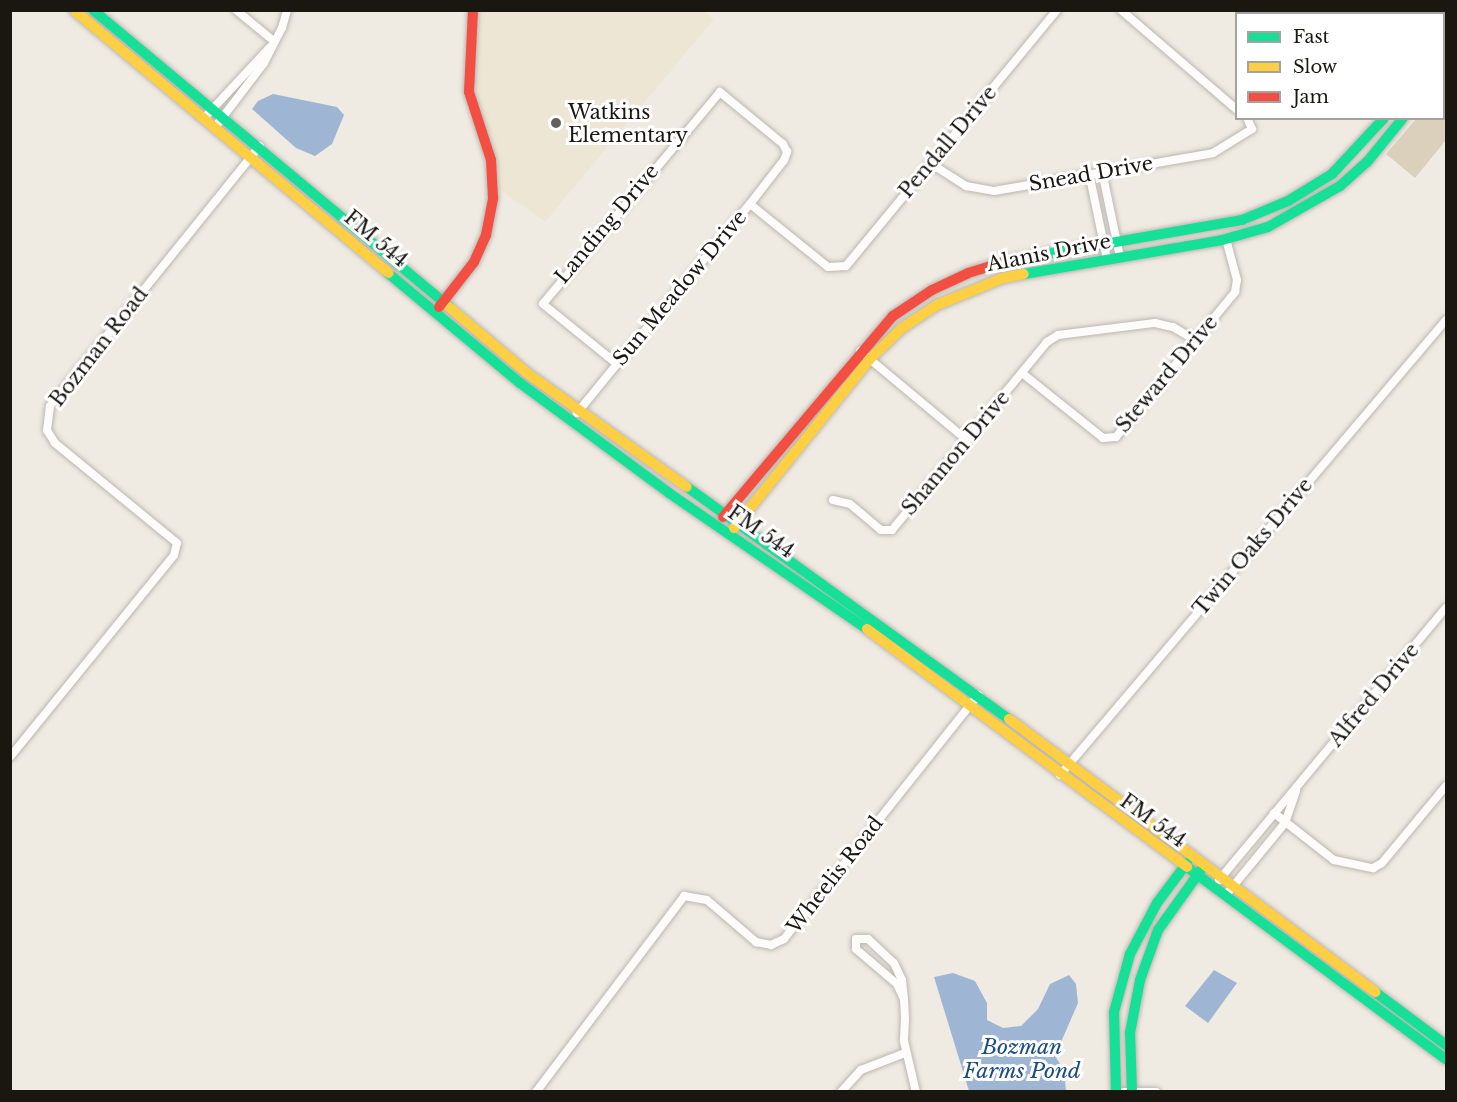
<!DOCTYPE html>
<html>
<head>
<meta charset="utf-8">
<style>
  body { margin:0 }
  #map { position:relative; width:1457px; height:1102px; overflow:hidden; background:#f0ebe2; font-family:"Libre Baskerville",serif }
  div>[style] { position:absolute }
  .built>* { inset:0; background:#eee6d4 }
  .green>* { inset:0; background:#dbd0bb }
  .water>* { inset:0; background:#9eb6d3 }
  .roads { filter:drop-shadow(0 0 2px #bbb7b0) drop-shadow(0 0 2px #bbb7b0) }
  .street>* { height:8px; margin:-4px; padding:0 4px; transform-origin:4px; border-radius:4px; background:#fdfcfb }
  .fast>* { height:10px; margin:-5px; padding:0 5px; transform-origin:5px; border-radius:5px; background:#16e098 }
  .slow>* { height:10px; margin:-5px; padding:0 5px; transform-origin:5px; border-radius:5px; background:#ffcf43 }
  .jam>* { height:10px; margin:-5px; padding:0 5px; transform-origin:5px; border-radius:5px; background:#f24e42 }
  .dots>* { width:16px; height:16px; translate:-50% -50%; box-sizing:border-box; border:3px solid #fff; border-radius:50% }
  span { translate:-50% -50%; white-space:nowrap; text-align:center; line-height:1.15; -webkit-text-stroke:6px #fff; paint-order:stroke }
  .poi-label { font-size:20px; color:#1a1711 }
  .left { translate:0 -50%; text-align:left }
  .street-label { font-size:20px; color:#1a1711 }
  .water-label { font-size:21px; color:#1a4c83; font-style:italic }
  .frame { position:absolute; inset:0; border:12px solid #1a1711; pointer-events:none }
  .legend { position:absolute; left:1235px; top:12px; width:210px; height:108px; box-sizing:border-box; background:#fff; border:2px solid #a3a2a0; margin:0; padding:8px 10px; list-style:none; font-size:18px; color:#1a1711 }
  .legend li { display:flex; align-items:center; gap:12px; height:30px }
  .legend b { width:30px; border:2px solid #a3a2a0 }
</style>
</head>
<body>
<div id="map">
  <div class="built">
    <div style="clip-path:polygon(480px 10px,703px 10px,714px 19px,545px 222px,499px 189px,493px 143px,479px 104px,474px 76px)"></div>
  </div>
  <div class="green">
    <div style="clip-path:polygon(1446px 82px,1446px 140px,1415px 178px,1386px 154px,1416px 119px,1444px 118px)"></div>
  </div>
  <div class="water">
    <div style="clip-path:polygon(273px 94px,337px 107px,344px 115px,332px 144px,315px 156px,296px 148px,252px 109px,258px 101px)"></div>
    <div style="clip-path:polygon(1214px 970px,1237px 983px,1208px 1023px,1185px 1006px)"></div>
    <div style="clip-path:polygon(953px 973px,975px 981px,987px 1003px,987px 1020px,1003px 1028px,1021px 1026px,1038px 1009px,1050px 984px,1069px 975px,1076px 984px,1078px 1003px,1055px 1056px,1064px 1070px,1066px 1091px,969px 1091px,934px 977px)"></div>
  </div>
  <div class="roads">
    <div class="street">
      <div style="left:236px;top:10px;width:50px;rotate:39.4deg"></div>
      <div style="left:1121px;top:10px;width:152px;rotate:40.7deg"></div>
      <div style="left:1303px;top:10px;width:5px;rotate:53deg"></div>
      <div style="left:1312px;top:14px;width:4px;rotate:-63deg"></div>
      <div style="left:205px;top:117px;width:96px;rotate:-47.1deg"></div>
      <div style="left:216px;top:126px;width:79px;rotate:-52.7deg"></div>
      <div style="left:264px;top:63px;width:39px;rotate:-63deg"></div>
      <div style="left:282px;top:28px;width:19px;rotate:-74deg"></div>
      <div style="left:930px;top:163px;width:43px;rotate:32.6deg"></div>
      <div style="left:966px;top:186px;width:28px;rotate:10deg"></div>
      <div style="left:994px;top:191px;width:222px;rotate:-9.8deg"></div>
      <div style="left:1213px;top:153px;width:46px;rotate:-31.6deg"></div>
      <div style="left:1252px;top:129px;width:12px;rotate:-114deg"></div>
      <div style="left:1102px;top:171px;width:88px;rotate:78.2deg"></div>
      <div style="left:1089px;top:173px;width:88px;rotate:78.2deg"></div>
      <div style="left:750px;top:204px;width:100px;rotate:38.9deg"></div>
      <div style="left:828px;top:267px;width:18px;rotate:-3deg"></div>
      <div style="left:846px;top:266px;width:332px;rotate:-50.5deg"></div>
      <div style="left:860px;top:351px;width:139px;rotate:39.8deg"></div>
      <div style="left:1022px;top:373px;width:104px;rotate:38.7deg"></div>
      <div style="left:1103px;top:438px;width:13px;rotate:-4deg"></div>
      <div style="left:1116px;top:437px;width:188px;rotate:-50.6deg"></div>
      <div style="left:1235px;top:292px;width:12px;rotate:-81deg"></div>
      <div style="left:1237px;top:280px;width:42px;rotate:-105deg"></div>
      <div style="left:577px;top:413px;width:63px;rotate:-50.8deg"></div>
      <div style="left:617px;top:364px;width:208px;rotate:-50.3deg"></div>
      <div style="left:750px;top:204px;width:56px;rotate:-52.3deg"></div>
      <div style="left:784px;top:160px;width:9px;rotate:-69deg"></div>
      <div style="left:787px;top:152px;width:9px;rotate:-117deg"></div>
      <div style="left:783px;top:144px;width:82px;rotate:-140.5deg"></div>
      <div style="left:720px;top:92px;width:276px;rotate:129.9deg"></div>
      <div style="left:543px;top:304px;width:95px;rotate:39deg"></div>
      <div style="left:833px;top:500px;width:17px;rotate:13deg"></div>
      <div style="left:850px;top:504px;width:40px;rotate:40deg"></div>
      <div style="left:881px;top:530px;width:11px"></div>
      <div style="left:892px;top:530px;width:244px;rotate:-50.5deg"></div>
      <div style="left:1047px;top:342px;width:13px;rotate:-32deg"></div>
      <div style="left:1058px;top:335px;width:98px;rotate:-7.1deg"></div>
      <div style="left:1155px;top:323px;width:18px;rotate:13deg"></div>
      <div style="left:1173px;top:327px;width:27px;rotate:31deg"></div>
      <div style="left:10px;top:757px;width:260px;rotate:-50.9deg"></div>
      <div style="left:174px;top:555px;width:12px;rotate:-76deg"></div>
      <div style="left:177px;top:543px;width:158px;rotate:-140.7deg"></div>
      <div style="left:55px;top:443px;width:15px;rotate:-122deg"></div>
      <div style="left:47px;top:430px;width:24px;rotate:-83deg"></div>
      <div style="left:50px;top:406px;width:334px;rotate:-51.1deg"></div>
      <div style="left:1060px;top:775px;width:597px;rotate:-49.69deg"></div>
      <div style="left:1274px;top:813px;width:76px;rotate:38.1deg"></div>
      <div style="left:1334px;top:860px;width:40px;rotate:12deg"></div>
      <div style="left:1373px;top:868px;width:10px;rotate:-29deg"></div>
      <div style="left:1382px;top:863px;width:100px;rotate:-50.3deg"></div>
      <div style="left:1219px;top:880px;width:354px;rotate:-50.2deg"></div>
      <div style="left:1225px;top:896px;width:94px;rotate:-50.6deg"></div>
      <div style="left:1285px;top:823px;width:34px;rotate:-71deg"></div>
      <div style="left:904px;top:999px;width:17px;rotate:-115deg"></div>
      <div style="left:897px;top:984px;width:54px;rotate:-139.5deg"></div>
      <div style="left:856px;top:949px;width:10px;rotate:-90deg"></div>
      <div style="left:856px;top:939px;width:12px"></div>
      <div style="left:868px;top:939px;width:35px;rotate:43deg"></div>
      <div style="left:894px;top:963px;width:19px;rotate:65deg"></div>
      <div style="left:902px;top:980px;width:19px;rotate:84deg"></div>
      <div style="left:904px;top:999px;width:20px;rotate:87deg"></div>
      <div style="left:905px;top:1019px;width:22px;rotate:93deg"></div>
      <div style="left:904px;top:1041px;width:52px;rotate:76.8deg"></div>
      <div style="left:536px;top:1092px;width:246px;rotate:-52.9deg"></div>
      <div style="left:684px;top:896px;width:23px;rotate:10deg"></div>
      <div style="left:707px;top:900px;width:65px;rotate:40.6deg"></div>
      <div style="left:756px;top:942px;width:15px;rotate:11deg"></div>
      <div style="left:771px;top:945px;width:14px;rotate:-25deg"></div>
      <div style="left:784px;top:939px;width:312px;rotate:-51.5deg"></div>
      <div style="left:841px;top:1092px;width:30px;rotate:-48deg"></div>
      <div style="left:861px;top:1070px;width:47px;rotate:-21.1deg"></div>
      <div style="left:1124px;top:1092px;width:32px"></div>
    </div>
    <div class="fast">
      <div style="left:93px;top:10px;width:464px;rotate:39.8deg"></div>
      <div style="left:1444px;top:48px;width:4px;rotate:-56deg"></div>
      <div style="left:1007px;top:261px;width:239px;rotate:-9.9deg"></div>
      <div style="left:1242px;top:220px;width:50px;rotate:-22.4deg"></div>
      <div style="left:1288px;top:201px;width:52px;rotate:-31.5deg"></div>
      <div style="left:1332px;top:174px;width:76px;rotate:-47.1deg"></div>
      <div style="left:388px;top:273px;width:172px;rotate:39.8deg"></div>
      <div style="left:520px;top:383px;width:185px;rotate:36.4deg"></div>
      <div style="left:669px;top:493px;width:240px;rotate:34.5deg"></div>
      <div style="left:1024px;top:274px;width:201px;rotate:-9.7deg"></div>
      <div style="left:1222px;top:240px;width:48px;rotate:-15.8deg"></div>
      <div style="left:1268px;top:227px;width:83px;rotate:-29.7deg"></div>
      <div style="left:1340px;top:186px;width:36px;rotate:-42deg"></div>
      <div style="left:1367px;top:162px;width:57px;rotate:-50.7deg"></div>
      <div style="left:687px;top:487px;width:397px;rotate:35.8deg"></div>
      <div style="left:1187px;top:867px;width:322px;rotate:36.6deg"></div>
      <div style="left:1375px;top:992px;width:89px;rotate:36.7deg"></div>
      <div style="left:1116px;top:1092px;width:80px;rotate:-91.4deg"></div>
      <div style="left:1114px;top:1012px;width:60px;rotate:-74.6deg"></div>
      <div style="left:1130px;top:954px;width:58px;rotate:-62.1deg"></div>
      <div style="left:1157px;top:903px;width:50px;rotate:-53.1deg"></div>
      <div style="left:1132px;top:1092px;width:59px;rotate:-91.9deg"></div>
      <div style="left:1130px;top:1033px;width:54px;rotate:-79.3deg"></div>
      <div style="left:1140px;top:980px;width:53px;rotate:-70.2deg"></div>
      <div style="left:1158px;top:930px;width:74px;rotate:-54.4deg"></div>
    </div>
    <div class="slow">
      <div style="left:74px;top:10px;width:410px;rotate:39.9deg"></div>
      <div style="left:449px;top:307px;width:102px;rotate:40.2deg"></div>
      <div style="left:527px;top:373px;width:196px;rotate:35.5deg"></div>
      <div style="left:734px;top:528px;width:217px;rotate:-51.2deg"></div>
      <div style="left:870px;top:359px;width:45px;rotate:-44.1deg"></div>
      <div style="left:902px;top:328px;width:42px;rotate:-33.3deg"></div>
      <div style="left:937px;top:305px;width:71px;rotate:-22.2deg"></div>
      <div style="left:1003px;top:278px;width:21px;rotate:-11deg"></div>
      <div style="left:867px;top:629px;width:399px;rotate:36.6deg"></div>
      <div style="left:1009px;top:719px;width:457px;rotate:36.7deg"></div>
    </div>
    <div class="jam">
      <div style="left:1444px;top:70px;width:4px;rotate:-63deg"></div>
      <div style="left:439px;top:307px;width:57px;rotate:-52.1deg"></div>
      <div style="left:474px;top:262px;width:30px;rotate:-66deg"></div>
      <div style="left:486px;top:235px;width:38px;rotate:-79deg"></div>
      <div style="left:493px;top:198px;width:38px;rotate:-93deg"></div>
      <div style="left:491px;top:160px;width:71px;rotate:-107.9deg"></div>
      <div style="left:469px;top:92px;width:82px;rotate:-87.2deg"></div>
      <div style="left:723px;top:517px;width:263px;rotate:-49.8deg"></div>
      <div style="left:893px;top:316px;width:47px;rotate:-33.7deg"></div>
      <div style="left:932px;top:290px;width:40px;rotate:-25deg"></div>
      <div style="left:968px;top:273px;width:41px;rotate:-17.1deg"></div>
    </div>
  </div>
  <div class="dots">
    <div style="left:556px;top:123px;background:#65615a"></div>
  </div>
  <div class="poi-label">
    <span class="left" style="left:568px;top:124px">Watkins<br>Elementary</span>
  </div>
  <div class="street-label">
    <span style="left:948px;top:142px;rotate:-50deg">Pendall Drive</span>
    <span style="left:1091px;top:174px;rotate:-10deg">Snead Drive</span>
    <span style="left:607px;top:224px;rotate:-50deg">Landing Drive</span>
    <span style="left:376px;top:239px;rotate:40deg">FM 544</span>
    <span style="left:1049px;top:253px;rotate:-11deg">Alanis Drive</span>
    <span style="left:680px;top:288px;rotate:-50deg">Sun Meadow Drive</span>
    <span style="left:99px;top:347px;rotate:-52deg">Bozman Road</span>
    <span style="left:1167px;top:374px;rotate:-50deg">Steward Drive</span>
    <span style="left:956px;top:453px;rotate:-50deg">Shannon Drive</span>
    <span style="left:761px;top:532px;rotate:35deg">FM 544</span>
    <span style="left:1253px;top:547px;rotate:-50deg">Twin Oaks Drive</span>
    <span style="left:1374px;top:695px;rotate:-50deg">Alfred Drive</span>
    <span style="left:1153px;top:821px;rotate:36deg">FM 544</span>
    <span style="left:835px;top:875px;rotate:-52deg">Wheelis Road</span>
  </div>
  <div class="water-label">
    <span style="left:1022px;top:1059px">Bozman<br>Farms Pond</span>
  </div>
  <div class="frame"></div>
  <ul class="legend">
  <li><b style="height:8px;background:#16e098"></b>Fast</li>
  <li><b style="height:8px;background:#ffcf43"></b>Slow</li>
  <li><b style="height:8px;background:#f24e42"></b>Jam</li>
  </ul>
</div>
</body>
</html>
